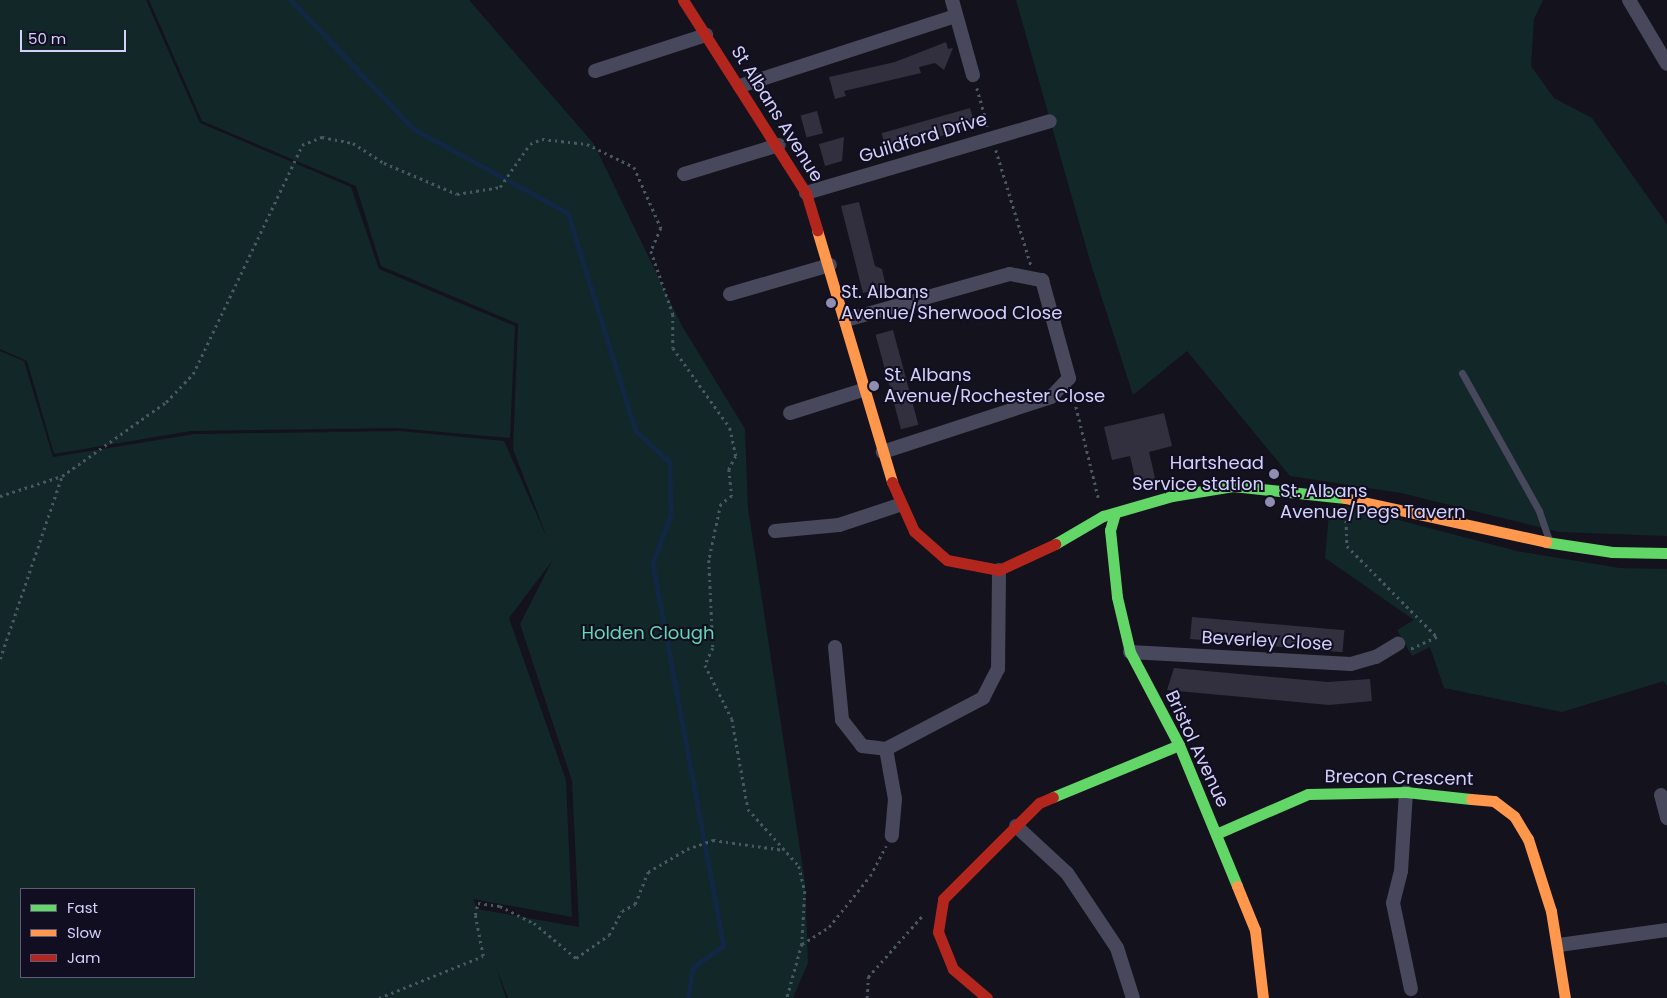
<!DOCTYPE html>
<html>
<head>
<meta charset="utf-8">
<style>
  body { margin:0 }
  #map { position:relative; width:1667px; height:998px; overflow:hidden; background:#14121d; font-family:Poppins,sans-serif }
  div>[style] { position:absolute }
  .green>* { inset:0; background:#122727 }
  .stream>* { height:4.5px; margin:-2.25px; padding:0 2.25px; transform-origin:2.25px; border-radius:2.25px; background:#112743 }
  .building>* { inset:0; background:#32303f; transform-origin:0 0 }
  .path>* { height:2.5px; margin-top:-1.25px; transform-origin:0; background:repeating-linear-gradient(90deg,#4a5864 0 2.5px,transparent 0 6.5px) }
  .lane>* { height:7px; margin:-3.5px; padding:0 3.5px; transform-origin:3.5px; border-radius:3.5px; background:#48485d }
  .street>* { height:14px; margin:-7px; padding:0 7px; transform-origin:7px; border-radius:7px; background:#48485d }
  .fast>* { height:11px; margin:-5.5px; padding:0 5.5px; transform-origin:5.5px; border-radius:5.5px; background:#63d668 }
  .slow>* { height:11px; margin:-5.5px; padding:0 5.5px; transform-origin:5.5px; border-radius:5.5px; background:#ff974d }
  .jam>* { height:11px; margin:-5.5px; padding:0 5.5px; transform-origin:5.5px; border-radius:5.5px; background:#b3261e }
  .dots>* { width:14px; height:14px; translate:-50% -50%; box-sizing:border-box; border:2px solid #110e21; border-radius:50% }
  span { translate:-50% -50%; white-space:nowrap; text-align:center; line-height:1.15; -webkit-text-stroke:4px #110e21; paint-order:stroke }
  .street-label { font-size:18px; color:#d3d1fc }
  .poi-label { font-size:18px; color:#d3d1fc }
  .left { translate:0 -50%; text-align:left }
  .right { translate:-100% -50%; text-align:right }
  .park-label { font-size:18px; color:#61d8b3 }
  .legend { position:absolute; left:20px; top:888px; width:175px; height:90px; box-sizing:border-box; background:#110e21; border:1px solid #5f5c79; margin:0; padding:6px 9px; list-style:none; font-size:15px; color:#d3d1fc }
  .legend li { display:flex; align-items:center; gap:10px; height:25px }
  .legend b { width:25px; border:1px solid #5f5c79 }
  .scale { position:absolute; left:20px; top:30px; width:106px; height:22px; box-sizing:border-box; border:2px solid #d3d1fc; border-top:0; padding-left:6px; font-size:15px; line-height:18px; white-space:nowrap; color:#d3d1fc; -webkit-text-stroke:4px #110e21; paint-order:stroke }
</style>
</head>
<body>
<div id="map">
  <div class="green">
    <div style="clip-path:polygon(0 0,146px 0,200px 123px,351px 187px,379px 269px,515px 326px,510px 438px,396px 428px,191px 431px,54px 454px,27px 361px,0 349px)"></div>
    <div style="clip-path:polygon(evenodd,149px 0,469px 0,594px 144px,682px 326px,745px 429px,748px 508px,805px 882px,808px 963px,793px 998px,508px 998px,496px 967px,506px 998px,0 998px,0 351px,24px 361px,53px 457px,195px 434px,400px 431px,504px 441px,548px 540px,513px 449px,518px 324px,381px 266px,356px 186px,202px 121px,149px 0,552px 561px,520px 624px,572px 781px,579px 927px,477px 909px,473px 899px,572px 917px,566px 780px,509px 618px,552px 561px,149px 0,21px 889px,194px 889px,194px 977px,21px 977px,21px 889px)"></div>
    <div style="clip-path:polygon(1016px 0,1543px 0,1534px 19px,1531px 66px,1554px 98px,1592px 118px,1667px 224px,1667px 536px,1559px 532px,1401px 493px,1290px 476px,1187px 351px,1133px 395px,1090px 261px)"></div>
    <div style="clip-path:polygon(1345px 506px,1517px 551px,1620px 568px,1667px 569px,1667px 686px,1664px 681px,1562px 712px,1444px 688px,1430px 647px,1412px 656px,1397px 630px,1414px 620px,1325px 558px,1329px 513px)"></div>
  </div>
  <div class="stream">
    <div style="left:291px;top:0;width:178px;rotate:46.4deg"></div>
    <div style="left:414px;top:129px;width:175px;rotate:28.6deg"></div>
    <div style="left:568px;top:213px;width:228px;rotate:72.7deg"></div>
    <div style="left:636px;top:431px;width:46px;rotate:42.4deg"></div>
    <div style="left:670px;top:462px;width:53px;rotate:88.9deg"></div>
    <div style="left:671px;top:515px;width:52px;rotate:110.2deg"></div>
    <div style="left:653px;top:564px;width:389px;rotate:79.5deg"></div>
    <div style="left:724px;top:946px;width:38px;rotate:145deg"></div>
    <div style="left:693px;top:968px;width:30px;rotate:98deg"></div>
  </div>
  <div class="building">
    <div style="clip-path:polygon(946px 42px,948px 49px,953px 48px,944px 70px,935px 63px,919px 67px,921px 73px,844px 91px,846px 96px,835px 99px,829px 77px,895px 62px)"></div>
    <div style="left:970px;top:108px;width:19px;height:92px;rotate:74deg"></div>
    <div style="left:817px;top:111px;width:23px;height:17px;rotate:75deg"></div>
    <div style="clip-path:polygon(844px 137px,842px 161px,825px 166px,819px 144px)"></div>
    <div style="clip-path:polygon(859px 202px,875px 266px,882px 269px,886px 287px,863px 293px,841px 206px)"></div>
    <div style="left:893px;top:330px;width:98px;height:18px;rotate:75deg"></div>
    <div style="clip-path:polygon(1164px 413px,1172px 446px,1149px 452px,1156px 482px,1137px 487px,1130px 456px,1112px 460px,1104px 427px)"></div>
    <div style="left:1192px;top:617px;width:153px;height:22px;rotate:5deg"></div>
    <div style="clip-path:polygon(1174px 668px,1328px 682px,1370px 679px,1372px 701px,1329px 705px,1167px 690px)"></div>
  </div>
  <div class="path">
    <div style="left:977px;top:88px;width:40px;rotate:74deg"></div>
    <div style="left:996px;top:150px;width:120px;rotate:73.1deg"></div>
    <div style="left:1073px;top:394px;width:109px;rotate:76.2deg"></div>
    <div style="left:0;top:496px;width:65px;rotate:-17.9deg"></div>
    <div style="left:62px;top:476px;width:128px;rotate:-35.4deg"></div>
    <div style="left:166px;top:402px;width:39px;rotate:-46deg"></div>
    <div style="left:193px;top:374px;width:254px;rotate:-64.5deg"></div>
    <div style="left:302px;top:145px;width:22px;rotate:-22deg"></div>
    <div style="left:322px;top:137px;width:32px;rotate:11deg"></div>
    <div style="left:353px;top:143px;width:37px;rotate:33deg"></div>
    <div style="left:384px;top:163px;width:79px;rotate:23deg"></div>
    <div style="left:457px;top:194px;width:44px;rotate:-9.2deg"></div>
    <div style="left:500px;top:187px;width:52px;rotate:-55.1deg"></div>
    <div style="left:530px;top:144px;width:13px;rotate:-23deg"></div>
    <div style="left:542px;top:139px;width:45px;rotate:6.3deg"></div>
    <div style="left:587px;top:144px;width:52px;rotate:26.1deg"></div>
    <div style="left:634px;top:167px;width:67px;rotate:66.1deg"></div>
    <div style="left:661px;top:228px;width:25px;rotate:113deg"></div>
    <div style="left:651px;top:251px;width:67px;rotate:70.8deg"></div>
    <div style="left:673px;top:314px;width:34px;rotate:90deg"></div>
    <div style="left:673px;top:348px;width:98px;rotate:54.5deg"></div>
    <div style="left:730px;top:428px;width:29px;rotate:78deg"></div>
    <div style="left:736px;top:456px;width:15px;rotate:118deg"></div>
    <div style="left:729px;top:469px;width:27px;rotate:84deg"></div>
    <div style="left:732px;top:496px;width:14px;rotate:144deg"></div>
    <div style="left:721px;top:504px;width:57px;rotate:102.1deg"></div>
    <div style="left:709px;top:560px;width:88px;rotate:87.4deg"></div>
    <div style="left:713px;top:648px;width:19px;rotate:115deg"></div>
    <div style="left:705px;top:665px;width:60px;rotate:63.4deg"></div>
    <div style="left:732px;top:719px;width:91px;rotate:79.9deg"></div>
    <div style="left:748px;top:809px;width:76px;rotate:48.2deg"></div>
    <div style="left:799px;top:866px;width:26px;rotate:77deg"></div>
    <div style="left:805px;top:891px;width:53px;rotate:93.2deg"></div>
    <div style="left:802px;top:944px;width:56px;rotate:105.5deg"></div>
    <div style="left:1346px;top:514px;width:32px;rotate:88deg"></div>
    <div style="left:1347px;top:546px;width:128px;rotate:45.3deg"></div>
    <div style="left:1437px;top:637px;width:29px;rotate:155deg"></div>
    <div style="left:0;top:659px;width:193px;rotate:-71.3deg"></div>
    <div style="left:802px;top:944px;width:32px;rotate:-32deg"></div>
    <div style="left:829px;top:927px;width:65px;rotate:-51.2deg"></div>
    <div style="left:870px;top:876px;width:34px;rotate:-62deg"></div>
    <div style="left:379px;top:998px;width:112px;rotate:-22deg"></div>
    <div style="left:483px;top:956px;width:42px;rotate:-101deg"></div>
    <div style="left:475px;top:915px;width:12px;rotate:-76deg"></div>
    <div style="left:478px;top:903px;width:22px;rotate:8deg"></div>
    <div style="left:500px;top:906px;width:38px;rotate:27deg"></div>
    <div style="left:534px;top:923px;width:55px;rotate:39.8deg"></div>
    <div style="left:576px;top:958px;width:40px;rotate:-34.9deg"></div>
    <div style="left:609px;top:935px;width:27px;rotate:-62deg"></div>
    <div style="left:622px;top:911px;width:15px;rotate:-28deg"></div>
    <div style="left:635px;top:904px;width:35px;rotate:-68deg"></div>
    <div style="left:648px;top:872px;width:45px;rotate:-30.5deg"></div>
    <div style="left:687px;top:849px;width:28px;rotate:-19deg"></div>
    <div style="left:713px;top:840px;width:72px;rotate:8deg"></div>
    <div style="left:867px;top:998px;width:21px;rotate:-87deg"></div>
    <div style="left:868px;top:977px;width:83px;rotate:-48.4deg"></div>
  </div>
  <div class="lane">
    <div style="left:1462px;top:373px;width:158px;rotate:60.8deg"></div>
    <div style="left:1539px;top:511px;width:31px;rotate:71deg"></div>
  </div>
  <div class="street">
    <div style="left:952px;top:0;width:78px;rotate:74.4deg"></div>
    <div style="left:1629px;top:0;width:74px;rotate:59.3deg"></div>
    <div style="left:595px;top:71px;width:117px;rotate:-18deg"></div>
    <div style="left:740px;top:86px;width:227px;rotate:-18deg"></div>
    <div style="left:684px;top:174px;width:99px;rotate:-17deg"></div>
    <div style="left:806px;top:193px;width:254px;rotate:-16.4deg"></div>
    <div style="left:730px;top:294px;width:104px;rotate:-16.2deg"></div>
    <div style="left:846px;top:320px;width:170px;rotate:-15.7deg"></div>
    <div style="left:1010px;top:274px;width:33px;rotate:11deg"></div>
    <div style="left:1042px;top:280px;width:102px;rotate:74.6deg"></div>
    <div style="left:1069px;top:378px;width:26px;rotate:133deg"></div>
    <div style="left:1051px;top:397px;width:177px;rotate:161.9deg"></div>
    <div style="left:790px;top:413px;width:80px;rotate:-17.5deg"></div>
    <div style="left:775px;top:531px;width:64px;rotate:-5.4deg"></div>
    <div style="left:839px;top:525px;width:63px;rotate:-18.4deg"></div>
    <div style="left:835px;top:647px;width:73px;rotate:84.5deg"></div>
    <div style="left:842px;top:720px;width:33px;rotate:52deg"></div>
    <div style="left:862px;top:746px;width:24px;rotate:7deg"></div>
    <div style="left:886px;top:749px;width:110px;rotate:-27.7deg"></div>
    <div style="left:983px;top:698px;width:33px;rotate:-63deg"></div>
    <div style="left:998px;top:669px;width:99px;rotate:-89.4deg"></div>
    <div style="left:1130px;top:652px;width:221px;rotate:3.1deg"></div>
    <div style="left:1351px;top:664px;width:26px;rotate:-16deg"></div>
    <div style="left:1376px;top:657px;width:26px;rotate:-31deg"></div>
    <div style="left:886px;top:749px;width:51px;rotate:79.8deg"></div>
    <div style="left:895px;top:799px;width:37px;rotate:95deg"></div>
    <div style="left:1406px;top:792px;width:79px;rotate:93.6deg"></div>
    <div style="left:1401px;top:871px;width:33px;rotate:104deg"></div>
    <div style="left:1393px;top:903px;width:88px;rotate:78.2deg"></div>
    <div style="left:1661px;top:795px;width:24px;rotate:75deg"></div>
    <div style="left:1016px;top:826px;width:69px;rotate:42.7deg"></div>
    <div style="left:1067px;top:873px;width:90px;rotate:56.3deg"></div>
    <div style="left:1117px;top:948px;width:52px;rotate:72.3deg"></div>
    <div style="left:1559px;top:945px;width:109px;rotate:-7.9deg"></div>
  </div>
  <div class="fast">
    <div style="left:1115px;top:513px;width:18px;rotate:106deg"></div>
    <div style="left:1110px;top:530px;width:67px;rotate:84deg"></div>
    <div style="left:1117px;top:597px;width:57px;rotate:76.7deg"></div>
    <div style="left:1130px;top:652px;width:105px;rotate:62.2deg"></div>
    <div style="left:1179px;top:745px;width:152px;rotate:67.6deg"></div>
    <div style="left:1546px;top:542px;width:67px;rotate:8.6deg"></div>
    <div style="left:1612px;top:552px;width:55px;rotate:1deg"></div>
    <div style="left:1055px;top:544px;width:56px;rotate:-30.3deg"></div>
    <div style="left:1103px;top:516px;width:72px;rotate:-16.2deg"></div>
    <div style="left:1172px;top:496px;width:62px;rotate:-9.3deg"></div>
    <div style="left:1233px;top:486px;width:113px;rotate:6.1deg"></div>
    <div style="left:1053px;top:797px;width:136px;rotate:-22.4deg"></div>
    <div style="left:1216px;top:834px;width:100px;rotate:-23.5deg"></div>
    <div style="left:1308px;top:794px;width:98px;rotate:-1.2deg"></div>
    <div style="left:1406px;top:792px;width:65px;rotate:6.1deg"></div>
  </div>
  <div class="slow">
    <div style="left:817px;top:230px;width:263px;rotate:73.4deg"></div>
    <div style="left:1345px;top:498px;width:206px;rotate:12.3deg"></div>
    <div style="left:1471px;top:799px;width:23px;rotate:5deg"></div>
    <div style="left:1494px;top:801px;width:25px;rotate:37deg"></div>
    <div style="left:1514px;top:816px;width:27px;rotate:59deg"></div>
    <div style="left:1528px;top:839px;width:76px;rotate:72.3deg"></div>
    <div style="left:1551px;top:911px;width:88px;rotate:80.9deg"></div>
    <div style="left:1237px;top:886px;width:48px;rotate:67.8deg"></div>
    <div style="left:1255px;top:930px;width:68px;rotate:83.3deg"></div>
  </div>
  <div class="jam">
    <div style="left:683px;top:0;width:229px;rotate:57.5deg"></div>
    <div style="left:806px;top:193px;width:39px;rotate:73deg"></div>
    <div style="left:892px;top:482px;width:54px;rotate:65.8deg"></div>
    <div style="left:914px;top:531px;width:44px;rotate:41.3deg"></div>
    <div style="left:947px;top:560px;width:53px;rotate:10.9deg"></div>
    <div style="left:999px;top:570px;width:62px;rotate:-24.9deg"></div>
    <div style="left:987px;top:998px;width:45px;rotate:-139.5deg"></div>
    <div style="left:953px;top:969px;width:40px;rotate:-112deg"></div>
    <div style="left:938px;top:932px;width:33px;rotate:-81deg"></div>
    <div style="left:943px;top:899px;width:136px;rotate:-45deg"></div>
    <div style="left:1039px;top:803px;width:15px;rotate:-23deg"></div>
  </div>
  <div class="dots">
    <div style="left:831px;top:303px;background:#908eae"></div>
    <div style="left:874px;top:386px;background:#908eae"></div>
    <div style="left:1274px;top:474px;background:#908eae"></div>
    <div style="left:1270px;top:502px;background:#908eae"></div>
  </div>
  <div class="street-label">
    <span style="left:777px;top:114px;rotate:58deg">St Albans Avenue</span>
    <span style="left:923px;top:138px;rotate:-17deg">Guildford Drive</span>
    <span style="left:1267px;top:641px;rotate:3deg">Beverley Close</span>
    <span style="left:1197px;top:749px;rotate:65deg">Bristol Avenue</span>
    <span style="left:1399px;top:778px;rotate:1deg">Brecon Crescent</span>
  </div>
  <div class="poi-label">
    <span class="left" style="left:841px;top:303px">St. Albans<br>Avenue/Sherwood Close</span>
    <span class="left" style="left:884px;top:386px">St. Albans<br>Avenue/Rochester Close</span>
    <span class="right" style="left:1264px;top:474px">Hartshead<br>Service station</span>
    <span class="left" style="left:1280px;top:502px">St. Albans<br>Avenue/Pegs Tavern</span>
  </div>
  <div class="park-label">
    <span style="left:648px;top:633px">Holden Clough</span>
  </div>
  <ul class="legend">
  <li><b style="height:6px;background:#63d668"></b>Fast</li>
  <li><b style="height:6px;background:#ff974d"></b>Slow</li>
  <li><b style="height:6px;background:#b3261e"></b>Jam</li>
  </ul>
  <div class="scale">50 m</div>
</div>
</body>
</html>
